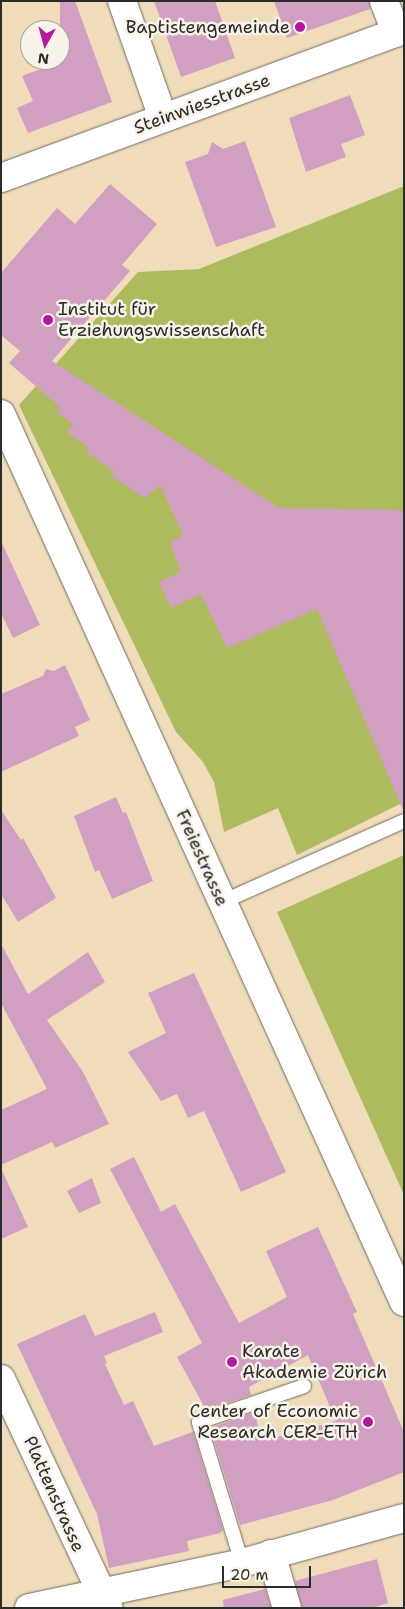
<!DOCTYPE html>
<html>
<head>
<meta charset="utf-8">
<style>
  body { margin:0 }
  #map { position:relative; width:405px; height:1609px; overflow:hidden; background:#f0dcbb; font-family:"Shantell Sans",sans-serif }
  div>[style] { position:absolute }
  .green>* { inset:0; background:#adbb5e }
  .building>* { inset:0; background:#d19fc1 }
  .roads { filter:drop-shadow(0 0 1px #70695d) drop-shadow(0 0 1px #70695d) }
  .lane>* { height:14px; margin:-7px; padding:0 7px; transform-origin:7px; border-radius:7px; background:#fff }
  .street>* { height:28px; margin:-14px; padding:0 14px; transform-origin:14px; border-radius:14px; background:#fff }
  .dots>* { width:14px; height:14px; translate:-50% -50%; box-sizing:border-box; border:2px solid #f7f3e8; border-radius:50% }
  span { translate:-50% -50%; white-space:nowrap; text-align:center; line-height:1.15; -webkit-text-stroke:5px #f7f3e8; paint-order:stroke }
  .poi-label { font-size:18px; color:#2b2b2b }
  .right { translate:-100% -50%; text-align:right }
  .left { translate:0 -50%; text-align:left }
  .street-label { font-size:18px; color:#2b2b2b }
  .frame { position:absolute; inset:0; border:2px solid #2b2b2b; pointer-events:none }
  .north { position:absolute; left:20px; top:20px; width:50px; height:50px; box-sizing:border-box; background:#f7f3e8; border:1px solid #a5a39c; border-radius:50%; rotate:187deg; font-size:14px; font-weight:700; line-height:20px; text-align:center; color:#2b2b2b }
  .north::after { content:''; display:block; margin:auto; width:18px; height:22px; background:#b5179e; clip-path:polygon(50% 0,100% 100%,50% 72%,0 100%) }
  .scale { position:absolute; left:222px; top:1566px; width:89px; height:22px; box-sizing:border-box; border:2px solid #2b2b2b; border-top:0; padding-left:6px; font-size:15px; line-height:18px; white-space:nowrap; color:#2b2b2b; -webkit-text-stroke:4px #f7f3e8; paint-order:stroke }
</style>
</head>
<body>
<div id="map">
  <div class="green">
    <div style="clip-path:polygon(404px 186px,404px 802px,297px 855px,278px 808px,224px 832px,214px 782px,203px 762px,176px 732px,19px 405px,138px 272px,199px 269px)"></div>
    <div style="clip-path:polygon(404px 855px,404px 1195px,277px 912px)"></div>
  </div>
  <div class="building">
    <div style="clip-path:polygon(60px 1px,75px 1px,112px 102px,28px 133px,17px 108px,33px 101px,22px 76px,60px 62px)"></div>
    <div style="clip-path:polygon(154px 1px,215px 1px,235px 58px,181px 77px)"></div>
    <div style="clip-path:polygon(274px 1px,369px 1px,370px 9px,287px 38px)"></div>
    <div style="clip-path:polygon(350px 95px,365px 135px,341px 144px,346px 157px,306px 172px,289px 118px)"></div>
    <div style="clip-path:polygon(245px 141px,276px 227px,216px 247px,185px 162px,208px 154px,212px 142px,223px 149px)"></div>
    <div style="clip-path:polygon(110px 184px,157px 224px,122px 265px,130px 271px,52px 361px,279px 508px,404px 510px,404px 812px,317px 609px,227px 648px,201px 594px,171px 608px,159px 582px,181px 572px,170px 543px,183px 535px,160px 485px,145px 498px,111px 476px,114px 471px,86px 452px,88px 447px,67px 432px,73px 424px,57px 412px,60px 407px,9px 363px,20px 351px,1px 335px,1px 273px,57px 208px,75px 224px)"></div>
    <div style="clip-path:polygon(1px 541px,40px 625px,13px 638px,1px 613px)"></div>
    <div style="clip-path:polygon(65px 665px,90px 720px,75px 727px,79px 736px,1px 772px,1px 694px,43px 676px,46px 669px,54px 671px)"></div>
    <div style="clip-path:polygon(116px 797px,123px 813px,126px 812px,153px 881px,112px 899px,99px 870px,95px 872px,74px 816px)"></div>
    <div style="clip-path:polygon(1px 810px,21px 840px,23px 838px,56px 898px,18px 922px,1px 894px)"></div>
    <div style="clip-path:polygon(1px 944px,28px 994px,88px 952px,105px 982px,47px 1020px,83px 1072px,109px 1124px,55px 1148px,52px 1142px,1px 1165px,1px 1110px,47px 1089px,1px 1003px)"></div>
    <div style="clip-path:polygon(194px 973px,286px 1172px,241px 1192px,204px 1111px,188px 1118px,177px 1094px,161px 1101px,128px 1052px,166px 1033px,148px 993px)"></div>
    <div style="clip-path:polygon(134px 1157px,161px 1212px,175px 1204px,239px 1323px,287px 1297px,266px 1251px,318px 1227px,357px 1312px,353px 1314px,404px 1432px,404px 1472px,333px 1500px,240px 1525px,210px 1428px,255px 1412px,259px 1431px,273px 1428px,277px 1437px,336px 1421px,308px 1355px,249px 1387px,251px 1395px,206px 1410px,177px 1357px,202px 1343px,110px 1169px)"></div>
    <div style="clip-path:polygon(1px 1168px,28px 1227px,1px 1239px)"></div>
    <div style="clip-path:polygon(92px 1178px,101px 1203px,79px 1213px,67px 1191px)"></div>
    <div style="clip-path:polygon(155px 1312px,163px 1332px,104px 1356px,107px 1363px,105px 1364px,124px 1405px,133px 1401px,154px 1446px,193px 1432px,223px 1530px,220px 1533px,187px 1541px,189px 1551px,109px 1568px,97px 1514px,17px 1344px,85px 1314px,95px 1336px)"></div>
    <div style="clip-path:polygon(377px 1559px,388px 1603px,372px 1608px,302px 1608px,295px 1581px)"></div>
    <div style="clip-path:polygon(265px 1589px,271px 1608px,224px 1608px,223px 1600px)"></div>
  </div>
  <div class="roads">
    <div class="lane">
      <div style="left:222px;top:902px;width:199px;rotate:-24deg"></div>
      <div style="left:242px;top:1563px;width:147px;rotate:-107deg"></div>
      <div style="left:199px;top:1422px;width:111px;rotate:-18.9deg"></div>
    </div>
    <div class="street">
      <div style="left:122px;top:1px;width:124px;rotate:70.7deg"></div>
      <div style="left:384px;top:1px;width:34px;rotate:69deg"></div>
      <div style="left:1px;top:178px;width:429px;rotate:-20.2deg"></div>
      <div style="left:1px;top:414px;width:975px;rotate:65.59deg"></div>
      <div style="left:1px;top:1379px;width:253px;rotate:64.8deg"></div>
      <div style="left:271px;top:1554px;width:56px;rotate:73.5deg"></div>
      <div style="left:29px;top:1608px;width:218px;rotate:-11.9deg"></div>
      <div style="left:242px;top:1563px;width:168px;rotate:-15.5deg"></div>
    </div>
  </div>
  <div class="dots">
    <div style="left:300px;top:27px;background:#b5179e"></div>
    <div style="left:48px;top:320px;background:#b5179e"></div>
    <div style="left:232px;top:1362px;background:#b5179e"></div>
    <div style="left:368px;top:1422px;background:#b5179e"></div>
  </div>
  <div class="poi-label">
    <span class="right" style="left:290px;top:27px">Baptistengemeinde</span>
    <span class="left" style="left:58px;top:320px">Institut für<br>Erziehungswissenschaft</span>
    <span class="left" style="left:242px;top:1362px">Karate<br>Akademie Zürich</span>
    <span class="right" style="left:358px;top:1422px">Center of Economic<br>Research CER-ETH</span>
  </div>
  <div class="street-label">
    <span style="left:202px;top:104px;rotate:-20deg">Steinwiesstrasse</span>
    <span style="left:202px;top:858px;rotate:66deg">Freiestrasse</span>
    <span style="left:54px;top:1494px;rotate:66deg">Plattenstrasse</span>
  </div>
  <div class="frame"></div>
  <div class="north">N</div>
  <div class="scale">20 m</div>
</div>
</body>
</html>
